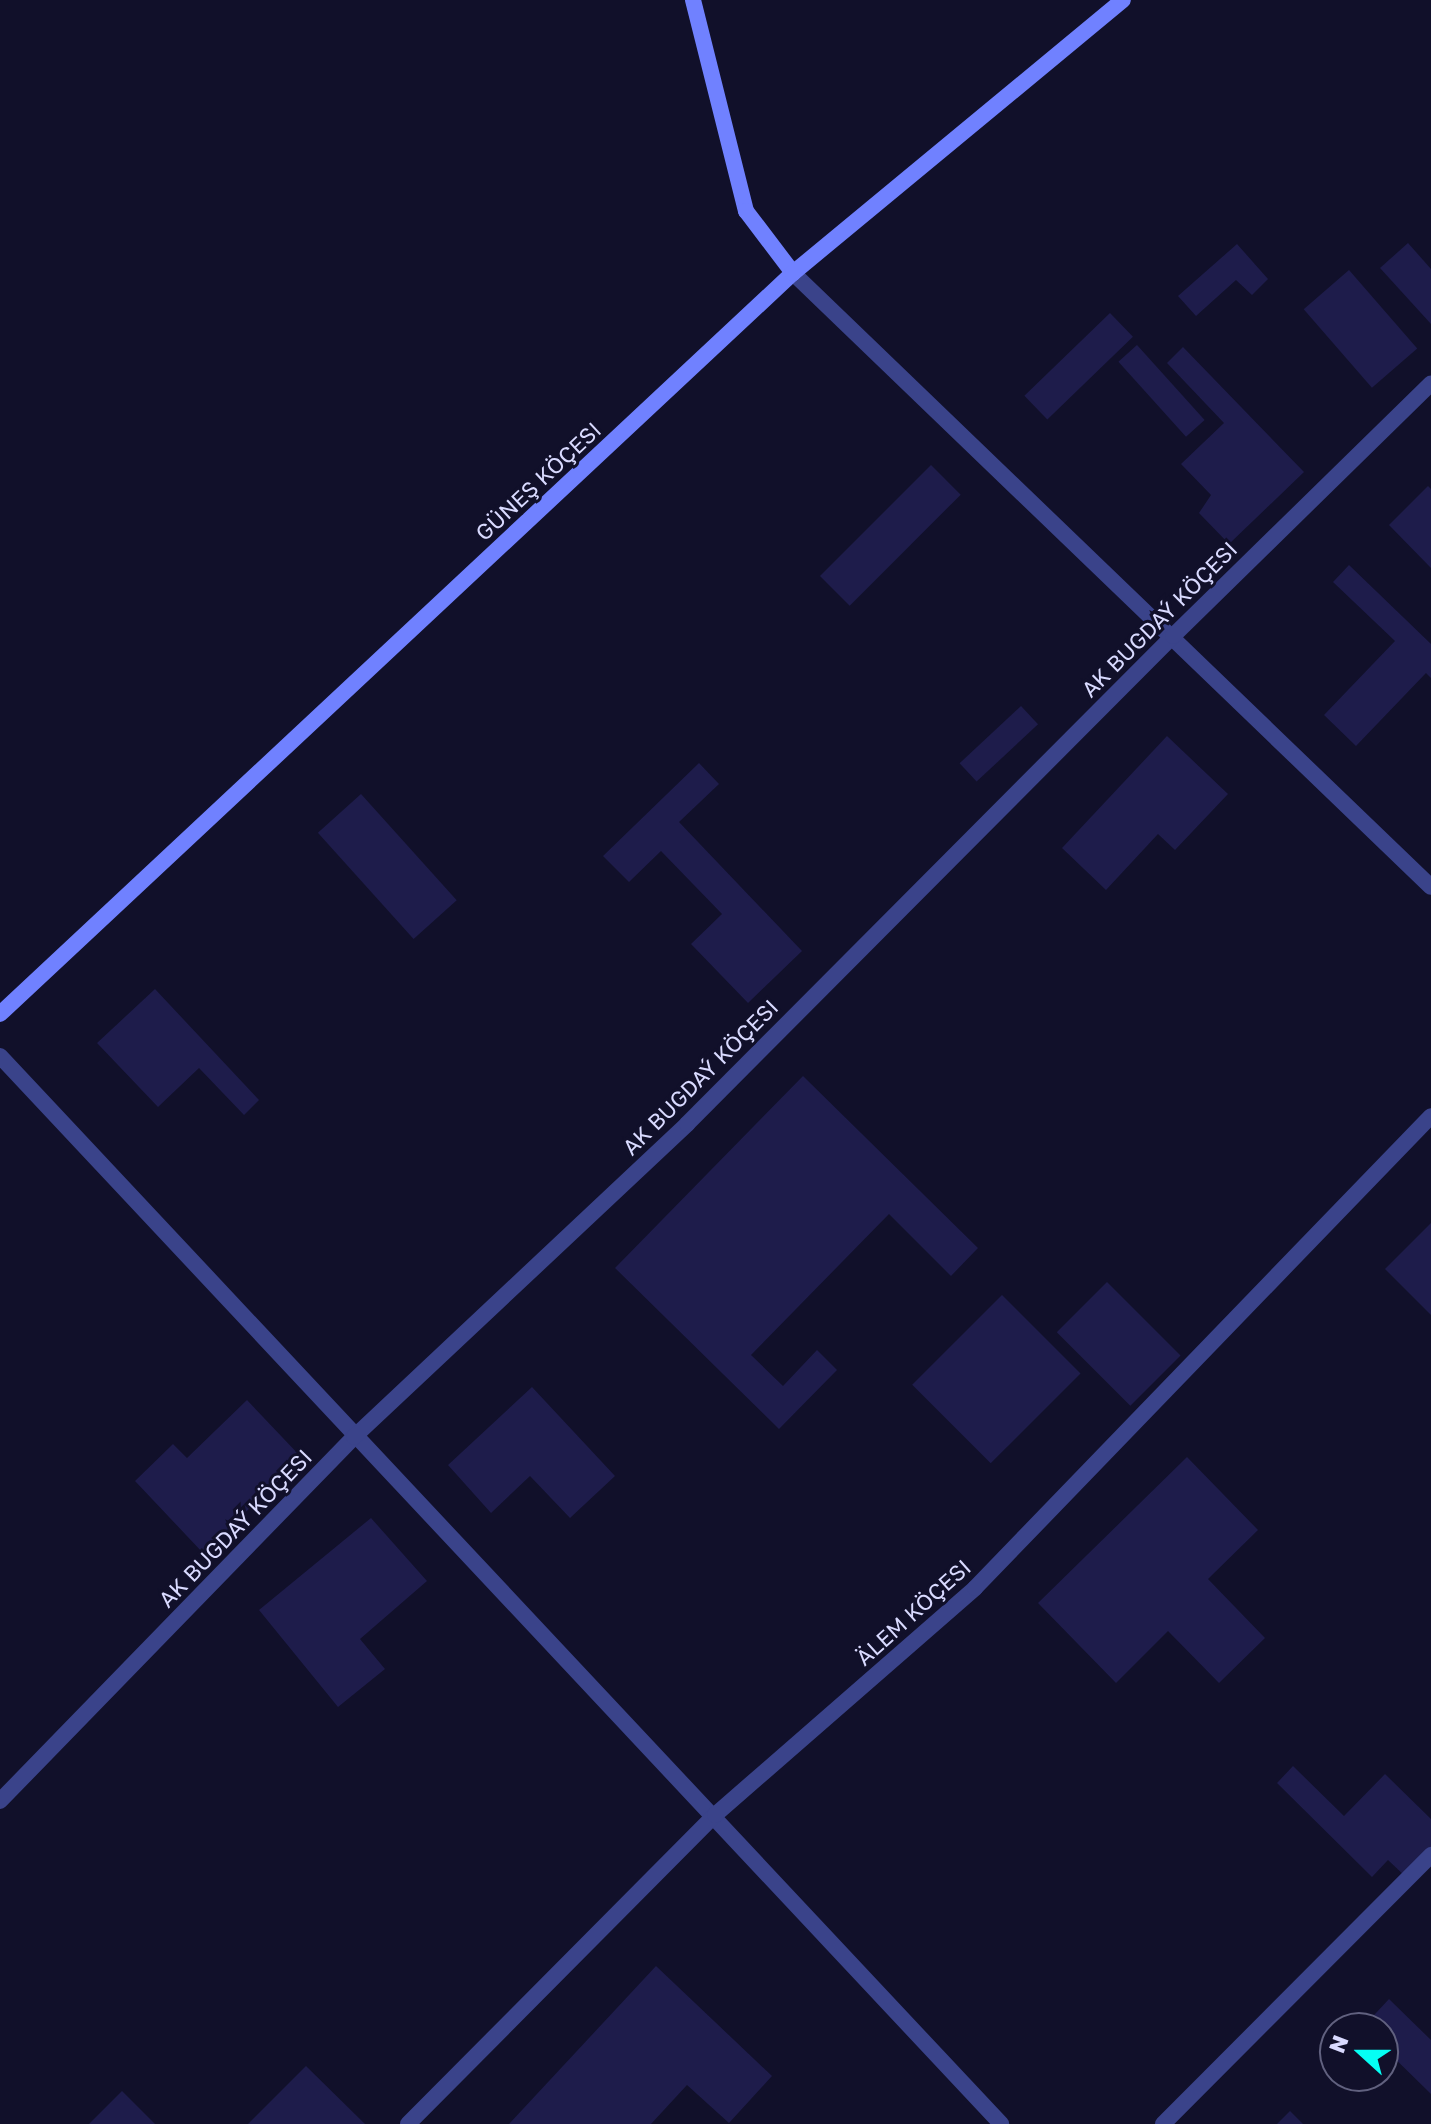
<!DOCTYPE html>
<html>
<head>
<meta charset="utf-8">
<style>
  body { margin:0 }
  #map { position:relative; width:1431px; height:2124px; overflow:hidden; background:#11102a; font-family:"Golos Text",sans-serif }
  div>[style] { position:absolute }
  .building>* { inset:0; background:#1e1c4b; transform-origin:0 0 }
  .street>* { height:16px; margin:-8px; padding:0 8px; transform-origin:8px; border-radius:8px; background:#3a438a }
  .secondary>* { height:16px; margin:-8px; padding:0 8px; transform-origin:8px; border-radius:8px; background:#7081ff }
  span { translate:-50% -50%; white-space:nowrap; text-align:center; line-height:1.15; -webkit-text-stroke:6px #11102a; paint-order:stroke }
  .street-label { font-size:22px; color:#d9daff }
  .north { position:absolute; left:1319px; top:2012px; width:80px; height:80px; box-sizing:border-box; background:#11102a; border:2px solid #61617f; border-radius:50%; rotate:291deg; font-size:22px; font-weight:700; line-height:32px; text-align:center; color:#d9daff }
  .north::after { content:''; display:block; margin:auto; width:28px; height:36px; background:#05fff4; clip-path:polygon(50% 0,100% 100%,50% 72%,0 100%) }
</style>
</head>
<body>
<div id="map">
  <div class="building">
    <div style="clip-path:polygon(1408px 243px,1431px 269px,1431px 324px,1380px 268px)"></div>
    <div style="clip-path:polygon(1237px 244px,1268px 279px,1252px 295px,1236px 280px,1196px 316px,1178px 296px)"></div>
    <div style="left:1349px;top:270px;width:104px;height:60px;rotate:49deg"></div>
    <div style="left:1110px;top:313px;width:33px;height:119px;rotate:46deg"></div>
    <div style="left:1137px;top:345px;width:101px;height:25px;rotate:48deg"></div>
    <div style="clip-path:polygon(1183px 347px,1304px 472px,1229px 544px,1199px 513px,1211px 495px,1181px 464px,1224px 423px,1167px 363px)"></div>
    <div style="left:931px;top:465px;width:42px;height:157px;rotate:45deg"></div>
    <div style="clip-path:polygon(1428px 486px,1431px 489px,1431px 568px,1389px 525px)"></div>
    <div style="clip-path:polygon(1349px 565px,1431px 644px,1431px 678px,1426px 673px,1356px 746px,1324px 715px,1395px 641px,1333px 582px)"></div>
    <div style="left:1021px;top:706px;width:25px;height:84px;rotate:47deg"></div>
    <div style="clip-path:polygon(1167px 736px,1228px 794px,1175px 850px,1158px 834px,1106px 890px,1062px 848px)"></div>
    <div style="clip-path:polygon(699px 763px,719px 784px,679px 822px,802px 951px,748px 1003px,691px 944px,722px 914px,661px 851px,629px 882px,603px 856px)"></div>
    <div style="left:361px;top:794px;width:143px;height:58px;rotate:48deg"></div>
    <div style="clip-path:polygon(155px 989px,259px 1100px,244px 1115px,199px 1068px,158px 1107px,97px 1043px)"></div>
    <div style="clip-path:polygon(803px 1076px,978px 1248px,951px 1276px,889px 1214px,751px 1355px,783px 1386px,817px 1350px,837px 1370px,779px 1429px,615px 1268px)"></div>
    <div style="clip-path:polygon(1431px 1223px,1431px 1315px,1385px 1269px)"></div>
    <div style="left:1107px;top:1282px;width:104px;height:71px;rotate:45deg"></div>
    <div style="left:1002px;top:1295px;width:111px;height:127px;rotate:45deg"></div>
    <div style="clip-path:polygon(532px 1387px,615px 1476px,570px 1518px,530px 1476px,491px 1513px,448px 1465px)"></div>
    <div style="clip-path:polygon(247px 1400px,302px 1458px,203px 1553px,135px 1481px,173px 1444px,187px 1458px)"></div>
    <div style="clip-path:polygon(1187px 1457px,1258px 1530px,1208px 1579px,1265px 1638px,1219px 1683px,1168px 1631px,1116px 1683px,1038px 1603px)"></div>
    <div style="clip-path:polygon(371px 1518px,427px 1581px,360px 1639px,385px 1669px,338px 1707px,259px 1610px)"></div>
    <div style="clip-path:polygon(1293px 1766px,1344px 1816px,1385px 1774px,1431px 1819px,1431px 1853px,1407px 1878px,1388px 1860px,1372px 1877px,1277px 1783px)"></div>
    <div style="clip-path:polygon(656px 1966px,772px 2076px,729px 2123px,687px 2085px,651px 2124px,509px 2124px)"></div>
    <div style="clip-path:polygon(1389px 1999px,1431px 2040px,1431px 2094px,1383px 2047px,1383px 2028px,1362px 2028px)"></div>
    <div style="clip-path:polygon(306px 2066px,365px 2124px,248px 2124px)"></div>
    <div style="clip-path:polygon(122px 2091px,155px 2124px,89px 2124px)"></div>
    <div style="clip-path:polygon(1290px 2111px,1303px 2124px,1277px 2124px)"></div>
  </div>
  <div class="street">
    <div style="left:793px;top:273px;width:885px;rotate:43.9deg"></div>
    <div style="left:0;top:1056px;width:1464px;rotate:46.85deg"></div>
    <div style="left:0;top:1801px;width:508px;rotate:-45.8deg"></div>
    <div style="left:354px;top:1437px;width:457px;rotate:-43.2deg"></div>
    <div style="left:687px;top:1124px;width:689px;rotate:-45.12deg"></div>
    <div style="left:1173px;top:636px;width:361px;rotate:-44.4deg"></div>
    <div style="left:408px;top:2124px;width:436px;rotate:-45.2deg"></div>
    <div style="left:715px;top:1815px;width:345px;rotate:-41.1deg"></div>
    <div style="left:975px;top:1588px;width:656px;rotate:-45.99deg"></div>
    <div style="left:1163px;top:2124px;width:380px;rotate:-45.1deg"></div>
  </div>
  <div class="secondary">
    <div style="left:693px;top:0;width:218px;rotate:75.9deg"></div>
    <div style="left:746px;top:211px;width:78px;rotate:52.8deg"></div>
    <div style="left:0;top:1014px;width:1085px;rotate:-43.06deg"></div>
    <div style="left:793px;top:273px;width:428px;rotate:-39.6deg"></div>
  </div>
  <div class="street-label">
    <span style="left:538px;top:481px;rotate:-43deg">GÜNEŞ KÖÇESI</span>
    <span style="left:1159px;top:619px;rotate:-45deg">AK BUGDAÝ KÖÇESI</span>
    <span style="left:700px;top:1077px;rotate:-45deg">AK BUGDAÝ KÖÇESI</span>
    <span style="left:235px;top:1528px;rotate:-46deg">AK BUGDAÝ KÖÇESI</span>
    <span style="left:913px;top:1612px;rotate:-42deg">ÄLEM KÖÇESI</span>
  </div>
  <div class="north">N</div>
</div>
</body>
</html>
